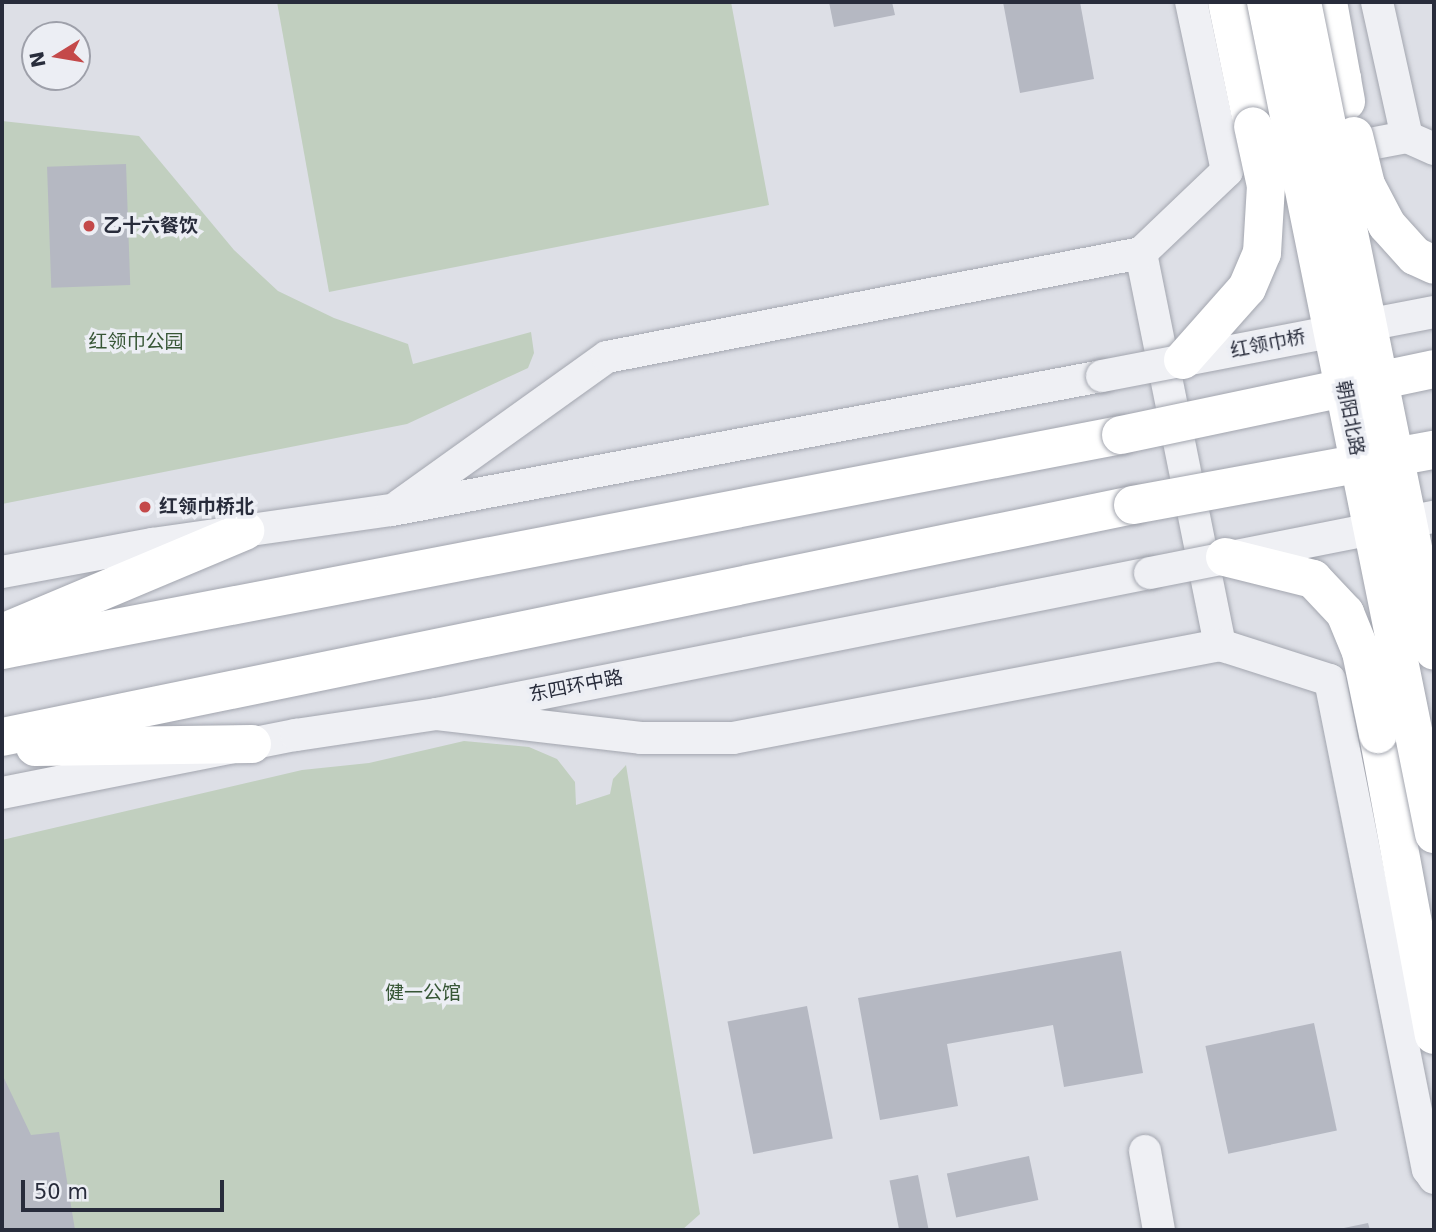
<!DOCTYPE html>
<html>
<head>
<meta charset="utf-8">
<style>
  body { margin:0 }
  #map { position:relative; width:1436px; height:1232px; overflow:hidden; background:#dddfe6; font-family:"DejaVu Sans","Noto Sans SC",sans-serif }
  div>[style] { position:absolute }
  .green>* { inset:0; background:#c1cfbf }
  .building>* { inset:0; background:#b5b8c2; transform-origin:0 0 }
  .roads { filter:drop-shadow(0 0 2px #a3a6af) drop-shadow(0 0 2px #a3a6af) }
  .minor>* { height:32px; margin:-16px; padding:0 16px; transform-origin:16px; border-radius:16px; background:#eff0f4 }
  .major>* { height:38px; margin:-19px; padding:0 19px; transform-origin:19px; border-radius:19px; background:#fff }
  .highway>* { height:38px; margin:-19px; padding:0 19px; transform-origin:19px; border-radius:19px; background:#fff }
  .bridges { filter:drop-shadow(0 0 2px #a3a6af) drop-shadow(0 0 2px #a3a6af) }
  .minor-bridge>* { height:32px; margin:-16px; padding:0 16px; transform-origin:16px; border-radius:16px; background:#eff0f4 }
  .major-bridge>* { height:38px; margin:-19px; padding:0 19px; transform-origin:19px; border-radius:19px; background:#fff }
  .highway-bridge>* { height:38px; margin:-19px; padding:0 19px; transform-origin:19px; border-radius:19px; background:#fff }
  .dots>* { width:19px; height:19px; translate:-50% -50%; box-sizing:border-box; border:4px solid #eceef4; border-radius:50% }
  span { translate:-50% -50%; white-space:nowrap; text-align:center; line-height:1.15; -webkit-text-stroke:7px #eceef4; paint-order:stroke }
  .poi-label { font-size:19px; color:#282c3b; font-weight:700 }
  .left { translate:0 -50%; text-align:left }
  .park-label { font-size:19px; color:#375636 }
  .street-label { font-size:19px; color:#282c3b }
  .frame { position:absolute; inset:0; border:4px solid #282c3b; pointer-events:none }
  .north { position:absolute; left:21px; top:21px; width:70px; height:70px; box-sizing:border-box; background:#eceef4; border:2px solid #9ea0aa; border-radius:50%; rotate:259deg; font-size:19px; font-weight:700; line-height:28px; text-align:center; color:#282c3b }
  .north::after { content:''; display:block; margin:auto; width:24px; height:32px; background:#c4494a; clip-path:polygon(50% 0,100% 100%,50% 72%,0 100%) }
  .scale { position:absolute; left:21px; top:1180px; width:203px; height:32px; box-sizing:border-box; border:4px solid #282c3b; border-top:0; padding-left:9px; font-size:21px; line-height:24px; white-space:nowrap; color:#282c3b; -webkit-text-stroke:5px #eceef4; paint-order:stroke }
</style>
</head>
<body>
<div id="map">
  <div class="green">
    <div style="clip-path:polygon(277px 2px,731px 2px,769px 205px,329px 292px)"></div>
    <div style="clip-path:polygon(2px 121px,139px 136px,234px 250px,278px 291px,334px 318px,408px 344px,413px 364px,531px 332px,534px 353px,528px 368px,407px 424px,2px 504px)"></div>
    <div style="clip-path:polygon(464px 741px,529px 747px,557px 759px,575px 782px,576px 805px,610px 794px,613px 779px,626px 765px,700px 1214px,682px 1230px,2px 1230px,2px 840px,302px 770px,369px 763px)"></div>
  </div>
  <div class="building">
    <div style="clip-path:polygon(829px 2px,892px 2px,895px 15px,834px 27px)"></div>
    <div style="clip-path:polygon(1003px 2px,1080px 2px,1094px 79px,1020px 93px)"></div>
    <div style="left:126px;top:164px;width:121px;height:79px;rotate:88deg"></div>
    <div style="clip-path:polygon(1121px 951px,1143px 1073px,1064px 1087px,1053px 1025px,947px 1044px,958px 1106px,880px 1120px,858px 998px)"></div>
    <div style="left:807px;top:1006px;width:135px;height:81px;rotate:79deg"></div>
    <div style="left:1314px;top:1023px;width:110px;height:111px;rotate:78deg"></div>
    <div style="clip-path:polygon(2px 1074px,31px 1135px,59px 1132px,75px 1230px,2px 1230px)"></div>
    <div style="left:1029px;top:1156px;width:45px;height:84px;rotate:78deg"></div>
    <div style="left:918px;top:1175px;width:56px;height:29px;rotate:79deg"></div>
    <div style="clip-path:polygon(1368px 1223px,1370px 1230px,1339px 1230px,1339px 1229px)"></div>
  </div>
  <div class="roads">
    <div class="minor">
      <div style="left:1377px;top:2px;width:138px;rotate:77.5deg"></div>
      <div style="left:1407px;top:137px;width:30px;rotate:24deg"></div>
      <div style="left:1333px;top:151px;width:75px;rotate:-10.7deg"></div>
      <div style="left:1141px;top:253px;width:400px;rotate:78.6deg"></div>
      <div style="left:400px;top:505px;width:254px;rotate:-35.6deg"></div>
      <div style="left:607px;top:357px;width:544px;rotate:-11.02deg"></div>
      <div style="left:1141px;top:253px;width:119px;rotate:-43.6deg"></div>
      <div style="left:1227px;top:171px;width:173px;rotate:-102deg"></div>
      <div style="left:2px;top:572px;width:153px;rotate:-10.6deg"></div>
      <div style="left:152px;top:544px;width:242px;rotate:-8.1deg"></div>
      <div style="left:392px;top:510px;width:723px;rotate:-10.69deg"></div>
      <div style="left:437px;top:714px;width:205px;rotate:6.7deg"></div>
      <div style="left:641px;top:738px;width:92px"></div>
      <div style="left:733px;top:738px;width:496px;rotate:-10.8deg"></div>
      <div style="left:1220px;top:645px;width:115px;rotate:17.7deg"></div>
      <div style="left:1330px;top:680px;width:499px;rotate:78.7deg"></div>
      <div style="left:1428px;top:1169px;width:11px;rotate:56deg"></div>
      <div style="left:2px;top:793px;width:300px;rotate:-11.2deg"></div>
      <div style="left:296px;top:735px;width:143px;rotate:-8.5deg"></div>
      <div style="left:437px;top:714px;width:727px;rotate:-11.19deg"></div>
      <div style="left:1145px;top:1151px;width:80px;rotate:80deg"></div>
    </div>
    <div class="major">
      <div style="left:1227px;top:2px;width:127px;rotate:78.2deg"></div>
      <div style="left:1328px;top:2px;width:101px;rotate:79.7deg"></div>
      <div style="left:1298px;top:113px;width:34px;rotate:-23deg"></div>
      <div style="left:1329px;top:100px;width:25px;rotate:-58deg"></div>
      <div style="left:1378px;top:734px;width:306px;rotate:79.5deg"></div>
    </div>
    <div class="highway">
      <div style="left:2px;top:633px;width:264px;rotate:-22.8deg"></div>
      <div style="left:2px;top:650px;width:1139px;rotate:-10.88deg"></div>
      <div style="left:2px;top:737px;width:1155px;rotate:-11.59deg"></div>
      <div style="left:35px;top:747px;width:217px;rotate:-0.8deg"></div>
    </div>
  </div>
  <div class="bridges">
    <div class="minor-bridge">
      <div style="left:1102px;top:376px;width:338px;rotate:-10.9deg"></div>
      <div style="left:1150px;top:573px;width:289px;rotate:-11.2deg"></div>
    </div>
    <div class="major-bridge">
      <div style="left:1266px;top:2px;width:849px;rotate:78.58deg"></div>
      <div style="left:1302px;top:2px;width:662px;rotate:78.5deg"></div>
      <div style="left:1354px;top:136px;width:50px;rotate:76.2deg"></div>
      <div style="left:1366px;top:185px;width:45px;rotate:62.3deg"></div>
      <div style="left:1387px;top:225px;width:42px;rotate:47.9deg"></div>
      <div style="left:1415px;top:256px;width:21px;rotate:25deg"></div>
      <div style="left:1183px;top:360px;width:96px;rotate:-48.4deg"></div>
      <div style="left:1247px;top:288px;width:38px;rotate:-67deg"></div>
      <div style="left:1262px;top:253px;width:67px;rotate:-86.6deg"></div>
      <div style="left:1266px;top:186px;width:61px;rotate:-102.2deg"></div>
      <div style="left:1225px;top:557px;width:91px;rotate:14deg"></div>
      <div style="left:1313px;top:579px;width:47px;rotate:46.7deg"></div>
      <div style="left:1345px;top:613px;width:42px;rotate:67.7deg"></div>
      <div style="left:1361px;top:652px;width:84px;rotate:78.3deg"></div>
    </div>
    <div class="highway-bridge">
      <div style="left:1121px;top:435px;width:320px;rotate:-11.9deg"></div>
      <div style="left:1133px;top:505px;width:306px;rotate:-10.4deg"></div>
    </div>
  </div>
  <div class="dots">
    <div style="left:89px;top:226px;background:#c4494a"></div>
    <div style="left:145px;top:507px;background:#c4494a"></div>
  </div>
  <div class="poi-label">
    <span class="left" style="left:103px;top:226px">乙十六餐饮</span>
    <span class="left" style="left:159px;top:507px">红领巾桥北</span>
  </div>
  <div class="park-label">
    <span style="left:136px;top:342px">红领巾公园</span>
    <span style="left:423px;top:993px">健一公馆</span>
  </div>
  <div class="street-label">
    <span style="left:1268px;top:344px;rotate:-11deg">红领巾桥</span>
    <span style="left:1350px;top:418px;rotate:79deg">朝阳北路</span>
    <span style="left:576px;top:686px;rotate:-11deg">东四环中路</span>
  </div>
  <div class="frame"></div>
  <div class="north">N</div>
  <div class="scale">50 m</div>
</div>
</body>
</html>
